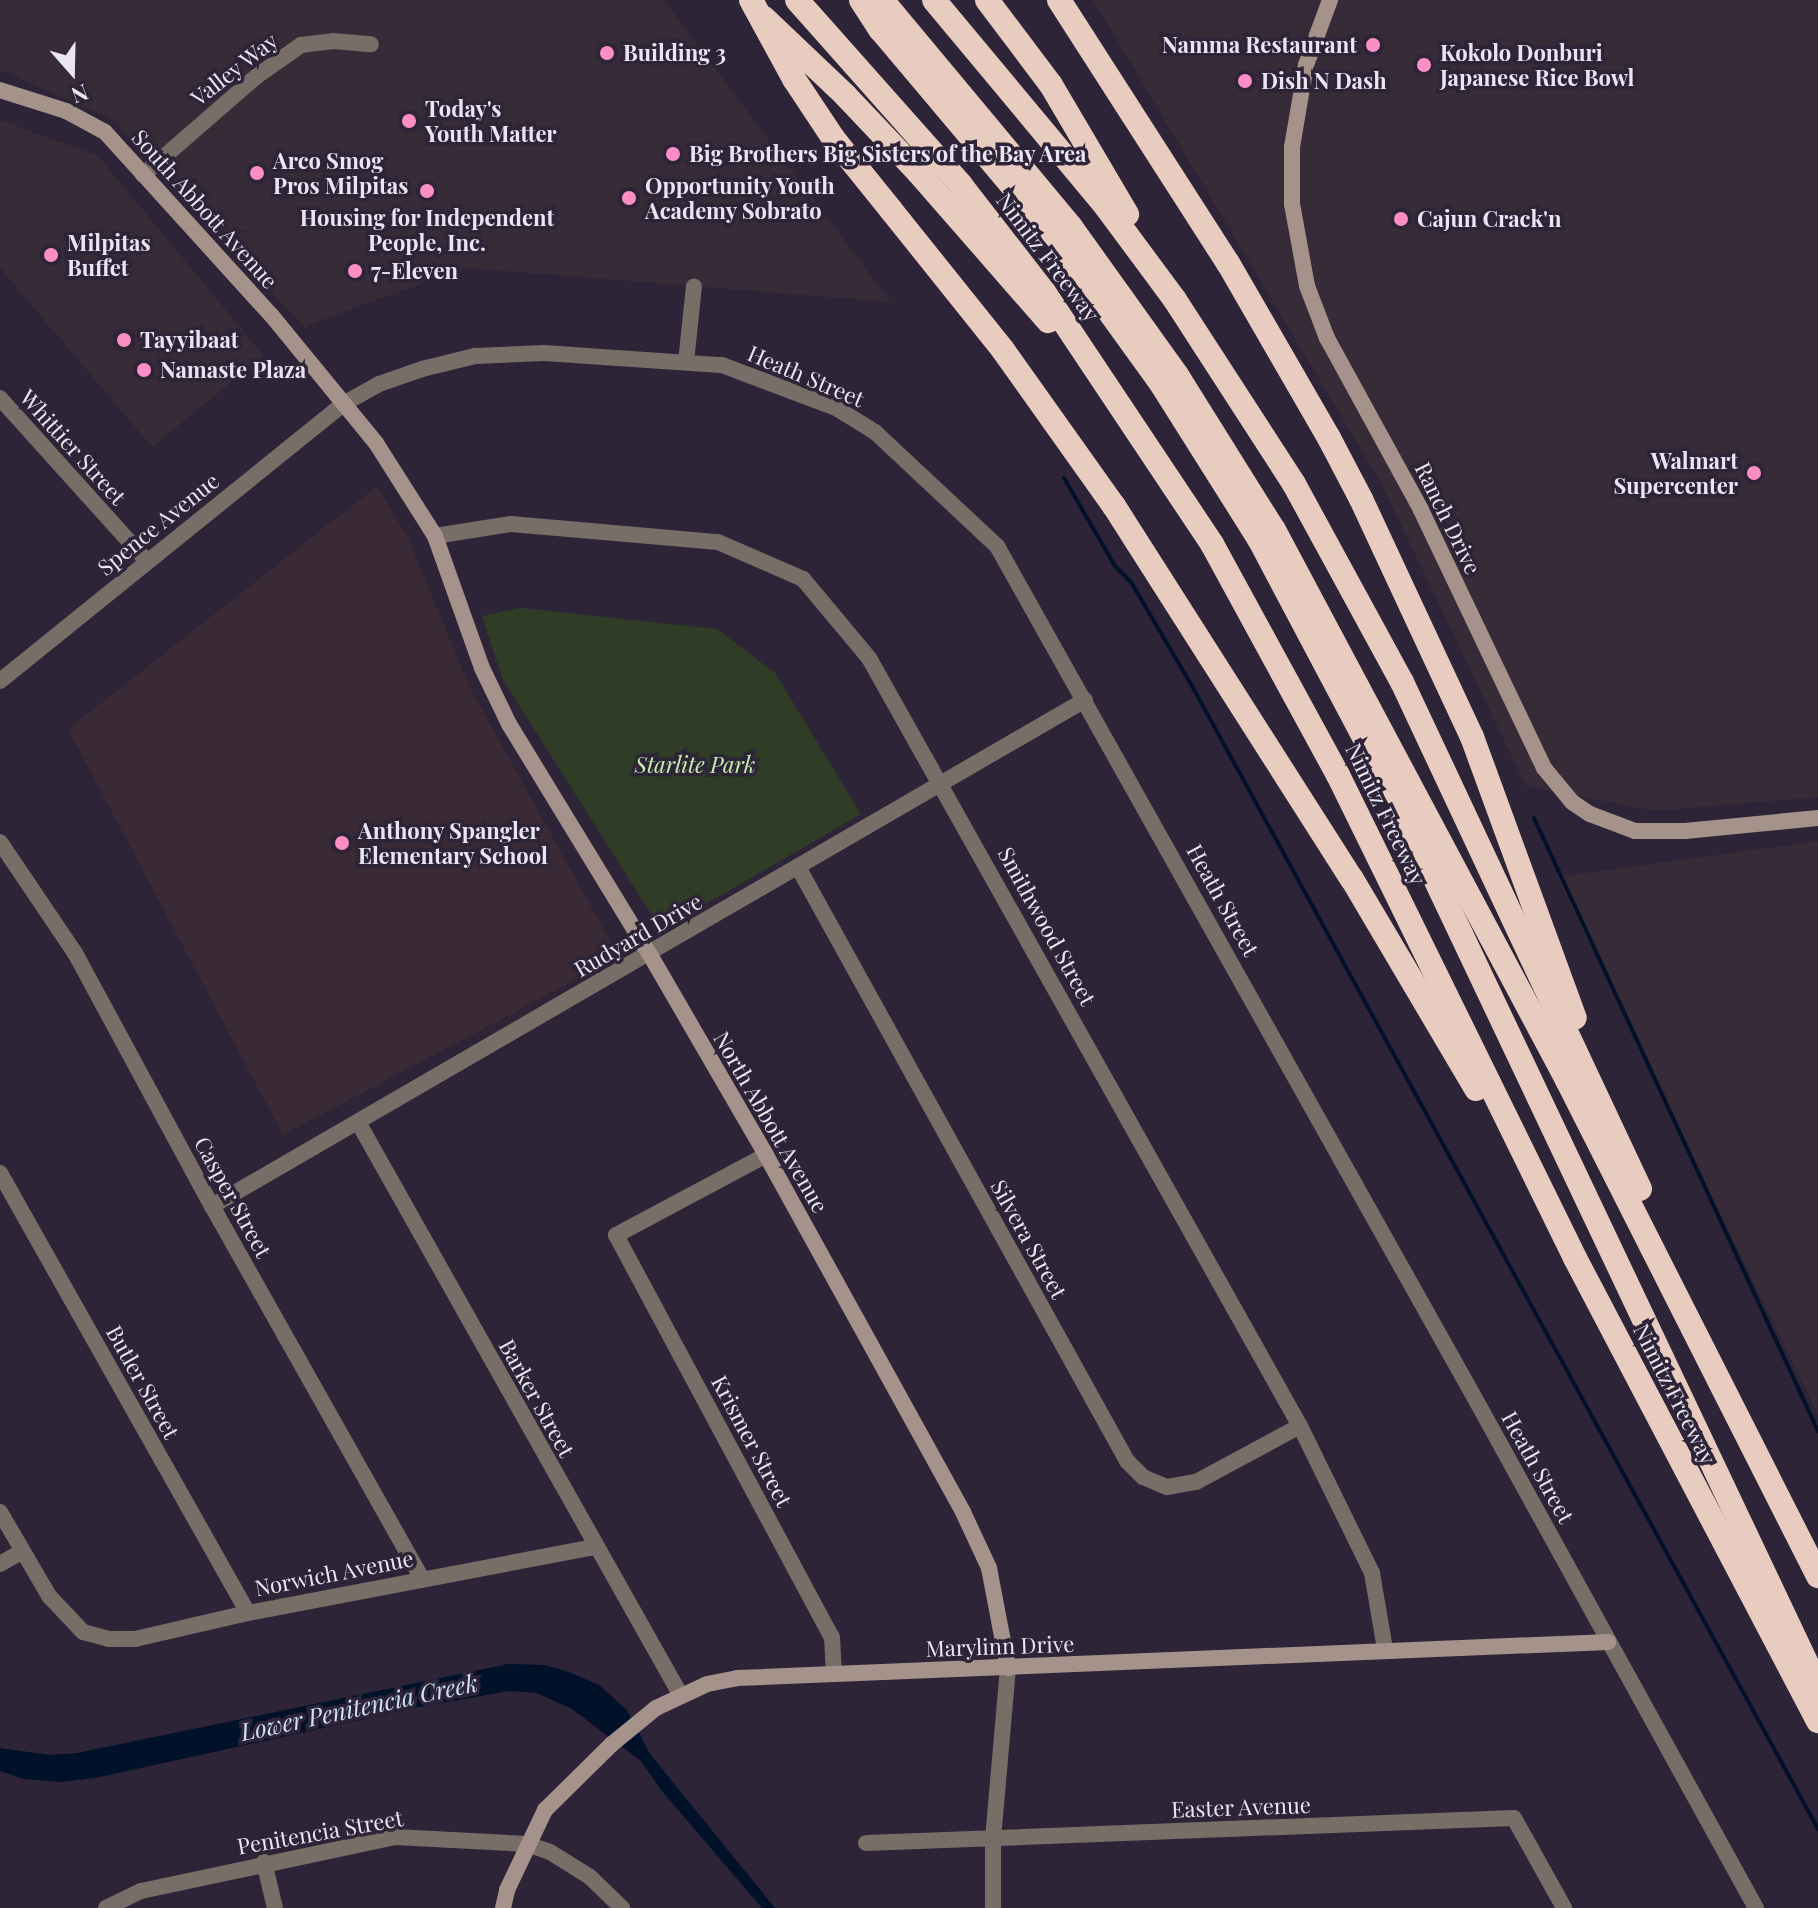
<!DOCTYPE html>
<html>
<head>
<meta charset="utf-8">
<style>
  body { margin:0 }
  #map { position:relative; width:1818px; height:1908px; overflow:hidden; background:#2d2437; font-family:"Playfair Display",serif }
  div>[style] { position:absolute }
  .commercial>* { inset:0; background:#382b38 }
  .education>* { inset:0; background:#3a2a35 }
  .green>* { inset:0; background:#2f3d26 }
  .water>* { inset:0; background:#001129 }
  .stream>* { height:4px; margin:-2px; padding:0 2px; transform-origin:2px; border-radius:2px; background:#001129 }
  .street>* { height:16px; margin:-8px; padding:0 8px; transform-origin:8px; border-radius:8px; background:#786d67 }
  .secondary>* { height:16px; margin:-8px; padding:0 8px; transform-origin:8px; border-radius:8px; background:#a5938b }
  .highway>* { height:24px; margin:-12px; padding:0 12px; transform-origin:12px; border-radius:12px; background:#e7ccbf }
  .highway-bridge>* { height:24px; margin:-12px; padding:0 12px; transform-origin:12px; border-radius:12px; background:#e7ccbf }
  .dots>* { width:22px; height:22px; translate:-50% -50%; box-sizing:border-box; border:4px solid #2d2437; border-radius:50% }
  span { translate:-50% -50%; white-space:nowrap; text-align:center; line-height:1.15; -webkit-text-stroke:7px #2d2437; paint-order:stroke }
  .poi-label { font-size:22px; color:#eae5f2; font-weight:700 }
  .right { translate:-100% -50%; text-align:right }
  .left { translate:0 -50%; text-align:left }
  .street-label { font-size:22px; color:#eae5f2 }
  .park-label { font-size:22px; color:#c5f0ad; font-style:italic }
  .water-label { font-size:24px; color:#cde2fa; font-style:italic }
  .north { position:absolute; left:32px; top:32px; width:80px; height:80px; -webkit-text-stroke:6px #2d2437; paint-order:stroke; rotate:160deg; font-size:22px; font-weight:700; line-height:32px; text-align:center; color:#eae5f2 }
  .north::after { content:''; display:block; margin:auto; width:28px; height:36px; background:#eae5f2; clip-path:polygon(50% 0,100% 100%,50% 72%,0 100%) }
</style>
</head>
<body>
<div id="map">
  <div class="commercial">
    <div style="clip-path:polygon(0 0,664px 0,891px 302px,466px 268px,315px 322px,305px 328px,112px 119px,0 70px)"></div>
    <div style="clip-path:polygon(1093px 0,1818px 0,1818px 797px,1655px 811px,1526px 786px,1380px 481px)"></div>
    <div style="clip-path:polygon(0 120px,98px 156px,264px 356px,152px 447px,0 268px)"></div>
    <div style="clip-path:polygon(1818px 841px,1818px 1415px,1557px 877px)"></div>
  </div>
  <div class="education">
    <div style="clip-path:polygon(377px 486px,408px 538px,469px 686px,619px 957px,283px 1135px,68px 729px)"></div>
  </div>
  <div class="green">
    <div style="clip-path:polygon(521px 608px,717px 629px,775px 673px,861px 814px,675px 922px,655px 920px,503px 680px,482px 616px)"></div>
  </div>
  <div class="water">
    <div style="clip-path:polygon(508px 1664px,545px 1665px,569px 1672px,599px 1685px,627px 1710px,650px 1754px,775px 1908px,762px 1908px,661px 1790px,641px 1761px,572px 1709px,537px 1693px,509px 1691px,419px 1707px,95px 1778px,60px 1782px,24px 1779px,0 1771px,0 1748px,50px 1755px,77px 1753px)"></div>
  </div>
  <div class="stream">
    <div style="left:1064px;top:478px;width:102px;rotate:59.9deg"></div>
    <div style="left:1115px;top:566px;width:23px;rotate:45deg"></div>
    <div style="left:1131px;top:582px;width:121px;rotate:59.6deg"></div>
    <div style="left:1192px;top:686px;width:1303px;rotate:61.29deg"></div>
    <div style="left:1534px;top:818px;width:676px;rotate:65.14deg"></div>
  </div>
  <div class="street">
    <div style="left:143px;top:175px;width:151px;rotate:-41deg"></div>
    <div style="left:257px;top:76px;width:54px;rotate:-35.2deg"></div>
    <div style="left:301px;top:45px;width:32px;rotate:-7deg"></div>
    <div style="left:333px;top:41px;width:38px;rotate:5deg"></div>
    <div style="left:686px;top:362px;width:76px;rotate:-84deg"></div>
    <div style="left:0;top:398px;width:218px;rotate:48deg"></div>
    <div style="left:435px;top:536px;width:77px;rotate:-9deg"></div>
    <div style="left:511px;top:524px;width:208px;rotate:5deg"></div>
    <div style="left:718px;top:542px;width:93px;rotate:23.5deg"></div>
    <div style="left:803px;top:579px;width:103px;rotate:50.1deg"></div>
    <div style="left:869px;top:658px;width:881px;rotate:60.7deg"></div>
    <div style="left:1300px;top:1426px;width:164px;rotate:63.9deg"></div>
    <div style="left:1372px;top:1573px;width:77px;rotate:80.3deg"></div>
    <div style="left:0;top:681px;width:443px;rotate:-38.9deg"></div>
    <div style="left:345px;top:403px;width:39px;rotate:-29deg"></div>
    <div style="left:379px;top:384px;width:46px;rotate:-19.2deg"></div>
    <div style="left:422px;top:369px;width:55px;rotate:-13.8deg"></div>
    <div style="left:475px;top:356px;width:69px;rotate:-2.5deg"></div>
    <div style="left:544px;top:353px;width:178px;rotate:3.9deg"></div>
    <div style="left:722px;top:365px;width:122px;rotate:20.7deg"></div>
    <div style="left:836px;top:408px;width:46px;rotate:31.6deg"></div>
    <div style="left:875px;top:432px;width:167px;rotate:43.1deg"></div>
    <div style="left:997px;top:546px;width:971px;rotate:60.72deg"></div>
    <div style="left:1472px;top:1393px;width:588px;rotate:61.13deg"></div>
    <div style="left:0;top:842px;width:134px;rotate:56deg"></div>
    <div style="left:75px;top:953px;width:288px;rotate:61.6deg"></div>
    <div style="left:212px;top:1206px;width:427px;rotate:60.6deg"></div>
    <div style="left:798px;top:867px;width:679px;rotate:61.02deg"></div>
    <div style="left:1127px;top:1461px;width:23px;rotate:45deg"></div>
    <div style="left:1143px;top:1477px;width:26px;rotate:23deg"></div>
    <div style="left:1167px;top:1487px;width:29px;rotate:-10deg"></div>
    <div style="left:1196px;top:1482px;width:118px;rotate:-28.3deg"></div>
    <div style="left:358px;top:1122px;width:656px;rotate:60.62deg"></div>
    <div style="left:766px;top:1155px;width:170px;rotate:151.9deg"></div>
    <div style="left:616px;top:1235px;width:456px;rotate:61.8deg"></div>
    <div style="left:832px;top:1637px;width:36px;rotate:87deg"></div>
    <div style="left:0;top:1173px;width:505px;rotate:60.59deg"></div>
    <div style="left:212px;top:1206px;width:1009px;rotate:-30.1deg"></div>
    <div style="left:0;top:1512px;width:97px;rotate:59.7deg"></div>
    <div style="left:49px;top:1596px;width:50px;rotate:46.6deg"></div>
    <div style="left:83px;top:1632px;width:27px;rotate:15deg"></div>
    <div style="left:109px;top:1639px;width:26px"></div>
    <div style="left:135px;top:1639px;width:116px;rotate:-13deg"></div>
    <div style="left:248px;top:1613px;width:352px;rotate:-10.8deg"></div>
    <div style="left:0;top:1564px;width:24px;rotate:-30deg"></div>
    <div style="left:866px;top:1843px;width:648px;rotate:-2.21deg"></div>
    <div style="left:1514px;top:1818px;width:103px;rotate:60.9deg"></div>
    <div style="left:264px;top:1862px;width:47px;rotate:76.6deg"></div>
    <div style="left:106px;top:1908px;width:39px;rotate:-26deg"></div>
    <div style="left:141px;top:1891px;width:260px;rotate:-12deg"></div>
    <div style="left:395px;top:1837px;width:132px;rotate:3deg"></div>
    <div style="left:527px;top:1844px;width:24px;rotate:19deg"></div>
    <div style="left:550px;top:1852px;width:47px;rotate:32deg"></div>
    <div style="left:590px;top:1877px;width:45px;rotate:44.1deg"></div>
    <div style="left:993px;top:1908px;width:69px;rotate:-90deg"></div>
    <div style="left:993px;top:1839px;width:172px;rotate:-85deg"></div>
  </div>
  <div class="secondary">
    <div style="left:1330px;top:0;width:69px;rotate:110.3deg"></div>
    <div style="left:1306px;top:65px;width:83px;rotate:99.7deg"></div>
    <div style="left:1292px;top:147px;width:57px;rotate:90deg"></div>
    <div style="left:1292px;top:204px;width:83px;rotate:79.6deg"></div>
    <div style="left:1307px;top:286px;width:56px;rotate:69deg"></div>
    <div style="left:1327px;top:338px;width:196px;rotate:61.3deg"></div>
    <div style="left:1421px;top:510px;width:286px;rotate:64.5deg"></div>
    <div style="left:1544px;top:768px;width:44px;rotate:50.5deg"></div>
    <div style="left:1572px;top:802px;width:22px;rotate:34deg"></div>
    <div style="left:1590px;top:814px;width:48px;rotate:20.7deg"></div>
    <div style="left:1635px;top:831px;width:50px"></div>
    <div style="left:1685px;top:831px;width:134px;rotate:-5.6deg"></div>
    <div style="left:0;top:90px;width:69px;rotate:17.7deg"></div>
    <div style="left:66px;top:111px;width:44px;rotate:28.3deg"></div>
    <div style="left:105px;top:132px;width:248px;rotate:47.8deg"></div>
    <div style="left:272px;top:316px;width:164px;rotate:50.7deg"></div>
    <div style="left:376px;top:443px;width:110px;rotate:57.6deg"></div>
    <div style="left:435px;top:536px;width:140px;rotate:70.4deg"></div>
    <div style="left:482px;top:668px;width:62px;rotate:64.3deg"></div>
    <div style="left:509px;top:724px;width:268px;rotate:58.6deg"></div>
    <div style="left:649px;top:953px;width:233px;rotate:59.9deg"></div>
    <div style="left:766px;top:1155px;width:408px;rotate:61.1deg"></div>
    <div style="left:963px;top:1512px;width:62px;rotate:65.1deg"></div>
    <div style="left:989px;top:1568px;width:102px;rotate:79.2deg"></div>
    <div style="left:503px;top:1908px;width:18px;rotate:-77deg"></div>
    <div style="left:507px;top:1890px;width:89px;rotate:-64.6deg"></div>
    <div style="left:545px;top:1810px;width:94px;rotate:-44.6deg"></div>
    <div style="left:612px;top:1744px;width:57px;rotate:-39.3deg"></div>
    <div style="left:656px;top:1708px;width:56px;rotate:-25.2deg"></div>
    <div style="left:707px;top:1684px;width:31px;rotate:-11deg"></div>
    <div style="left:737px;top:1678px;width:872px;rotate:-2.37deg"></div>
  </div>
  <div class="highway">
    <div style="left:797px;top:0;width:247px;rotate:48.4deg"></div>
    <div style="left:961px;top:185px;width:135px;rotate:52.2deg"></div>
    <div style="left:1044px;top:292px;width:303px;rotate:56.3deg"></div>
    <div style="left:1212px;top:544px;width:263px;rotate:61.4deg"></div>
    <div style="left:1338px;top:775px;width:538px;rotate:63.86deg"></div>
    <div style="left:1575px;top:1258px;width:523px;rotate:62.31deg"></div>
    <div style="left:861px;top:0;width:35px;rotate:57deg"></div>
    <div style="left:880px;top:29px;width:273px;rotate:49.9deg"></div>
    <div style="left:1056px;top:238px;width:181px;rotate:54.2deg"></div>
    <div style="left:1162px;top:385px;width:182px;rotate:57.8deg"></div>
    <div style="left:1259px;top:539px;width:301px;rotate:62.1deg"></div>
    <div style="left:1400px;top:805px;width:976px;rotate:64.64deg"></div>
    <div style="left:882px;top:0;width:295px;rotate:50.2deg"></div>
    <div style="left:1071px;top:227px;width:182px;rotate:54.4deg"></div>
    <div style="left:1177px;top:375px;width:183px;rotate:58deg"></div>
    <div style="left:1274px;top:530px;width:623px;rotate:61.95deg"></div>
    <div style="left:1567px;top:1080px;width:556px;rotate:63.16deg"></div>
    <div style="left:934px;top:0;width:271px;rotate:50.2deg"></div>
    <div style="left:1107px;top:208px;width:114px;rotate:53.5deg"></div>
    <div style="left:1175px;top:300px;width:219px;rotate:57.1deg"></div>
    <div style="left:1294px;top:484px;width:226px;rotate:61.4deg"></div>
    <div style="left:1402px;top:682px;width:560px;rotate:64.85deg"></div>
    <div style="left:987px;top:0;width:106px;rotate:53deg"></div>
    <div style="left:1051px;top:85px;width:150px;rotate:59.5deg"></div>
    <div style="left:1059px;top:0;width:313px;rotate:57.3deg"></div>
    <div style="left:1228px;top:263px;width:202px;rotate:60deg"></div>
    <div style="left:1329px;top:438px;width:69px;rotate:62.3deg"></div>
    <div style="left:1361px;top:499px;width:263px;rotate:65deg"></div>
    <div style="left:1472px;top:737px;width:299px;rotate:69.9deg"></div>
    <div style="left:764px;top:18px;width:112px;rotate:43.5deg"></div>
    <div style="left:845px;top:95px;width:106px;rotate:46.5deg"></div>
    <div style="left:918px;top:172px;width:198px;rotate:48.9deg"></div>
    <div style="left:891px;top:210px;width:179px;rotate:51.3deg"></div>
    <div style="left:1003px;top:350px;width:191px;rotate:54.6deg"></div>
    <div style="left:1114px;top:506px;width:442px;rotate:57.5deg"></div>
    <div style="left:1352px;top:879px;width:244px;rotate:59.4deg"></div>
  </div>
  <div class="highway-bridge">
    <div style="left:751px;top:0;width:90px;rotate:61.4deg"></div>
    <div style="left:794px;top:79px;width:71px;rotate:56.5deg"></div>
    <div style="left:833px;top:138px;width:92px;rotate:51.1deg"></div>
  </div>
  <div class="dots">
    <div style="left:1373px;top:45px;background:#fb8fc5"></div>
    <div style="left:607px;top:53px;background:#fb8fc5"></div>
    <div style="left:1424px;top:65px;background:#fb8fc5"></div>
    <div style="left:1245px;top:81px;background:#fb8fc5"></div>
    <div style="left:409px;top:121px;background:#fb8fc5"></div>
    <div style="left:673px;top:154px;background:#fb8fc5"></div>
    <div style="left:257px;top:173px;background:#fb8fc5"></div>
    <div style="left:427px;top:191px;background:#fb8fc5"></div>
    <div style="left:629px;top:198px;background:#fb8fc5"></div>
    <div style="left:1401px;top:219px;background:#fb8fc5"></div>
    <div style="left:51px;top:255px;background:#fb8fc5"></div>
    <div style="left:355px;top:271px;background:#fb8fc5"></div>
    <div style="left:124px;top:340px;background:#fb8fc5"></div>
    <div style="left:144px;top:370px;background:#fb8fc5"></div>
    <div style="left:1754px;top:473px;background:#fb8fc5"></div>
    <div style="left:342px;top:843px;background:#fb8fc5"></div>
  </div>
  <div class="poi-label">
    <span class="right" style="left:1357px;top:45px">Namma Restaurant</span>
    <span class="left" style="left:1440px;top:65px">Kokolo Donburi<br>Japanese Rice Bowl</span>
    <span class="left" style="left:623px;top:53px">Building 3</span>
    <span class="left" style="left:1261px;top:81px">Dish N Dash</span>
    <span class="left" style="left:425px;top:121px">Today's<br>Youth Matter</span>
    <span class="left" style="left:689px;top:154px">Big Brothers Big Sisters of the Bay Area</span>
    <span class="left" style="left:273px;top:173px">Arco Smog<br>Pros Milpitas</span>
    <span class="left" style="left:645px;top:198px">Opportunity Youth<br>Academy Sobrato</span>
    <span style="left:427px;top:230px">Housing for Independent<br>People, Inc.</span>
    <span class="left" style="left:1417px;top:219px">Cajun Crack'n</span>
    <span class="left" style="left:67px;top:255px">Milpitas<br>Buffet</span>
    <span class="left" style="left:371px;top:271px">7-Eleven</span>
    <span class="left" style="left:140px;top:340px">Tayyibaat</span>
    <span class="left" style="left:160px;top:370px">Namaste Plaza</span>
    <span class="right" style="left:1738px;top:473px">Walmart<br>Supercenter</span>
    <span class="left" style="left:358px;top:843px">Anthony Spangler<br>Elementary School</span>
  </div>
  <div class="street-label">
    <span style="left:234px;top:69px;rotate:-38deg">Valley Way</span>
    <span style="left:205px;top:209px;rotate:48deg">South Abbott Avenue</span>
    <span style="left:1048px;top:257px;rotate:53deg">Nimitz Freeway</span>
    <span style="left:806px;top:376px;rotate:23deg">Heath Street</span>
    <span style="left:73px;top:447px;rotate:48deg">Whittier Street</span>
    <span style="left:1448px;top:518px;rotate:64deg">Ranch Drive</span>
    <span style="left:158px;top:524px;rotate:-39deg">Spence Avenue</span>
    <span style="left:1386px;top:814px;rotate:64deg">Nimitz Freeway</span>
    <span style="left:1223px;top:900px;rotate:61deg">Heath Street</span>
    <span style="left:1047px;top:926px;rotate:61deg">Smithwood Street</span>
    <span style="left:638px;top:935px;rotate:-30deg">Rudyard Drive</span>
    <span style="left:771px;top:1122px;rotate:60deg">North Abbott Avenue</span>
    <span style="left:233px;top:1197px;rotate:61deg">Casper Street</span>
    <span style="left:1029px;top:1239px;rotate:61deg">Silvera Street</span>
    <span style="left:143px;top:1382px;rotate:61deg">Butler Street</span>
    <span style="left:1675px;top:1394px;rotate:63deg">Nimitz Freeway</span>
    <span style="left:537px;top:1398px;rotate:61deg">Barker Street</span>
    <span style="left:752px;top:1441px;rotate:62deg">Krismer Street</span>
    <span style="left:1538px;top:1467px;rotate:61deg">Heath Street</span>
    <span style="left:334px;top:1573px;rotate:-11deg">Norwich Avenue</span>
    <span style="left:1000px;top:1646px;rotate:-2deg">Marylinn Drive</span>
    <span style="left:1241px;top:1807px;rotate:-2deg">Easter Avenue</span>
    <span style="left:320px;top:1832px;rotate:-10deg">Penitencia Street</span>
  </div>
  <div class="park-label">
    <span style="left:695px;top:765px">Starlite Park</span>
  </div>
  <div class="water-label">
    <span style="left:359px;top:1707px;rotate:-12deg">Lower Penitencia Creek</span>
  </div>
  <div class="north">N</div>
</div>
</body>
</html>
